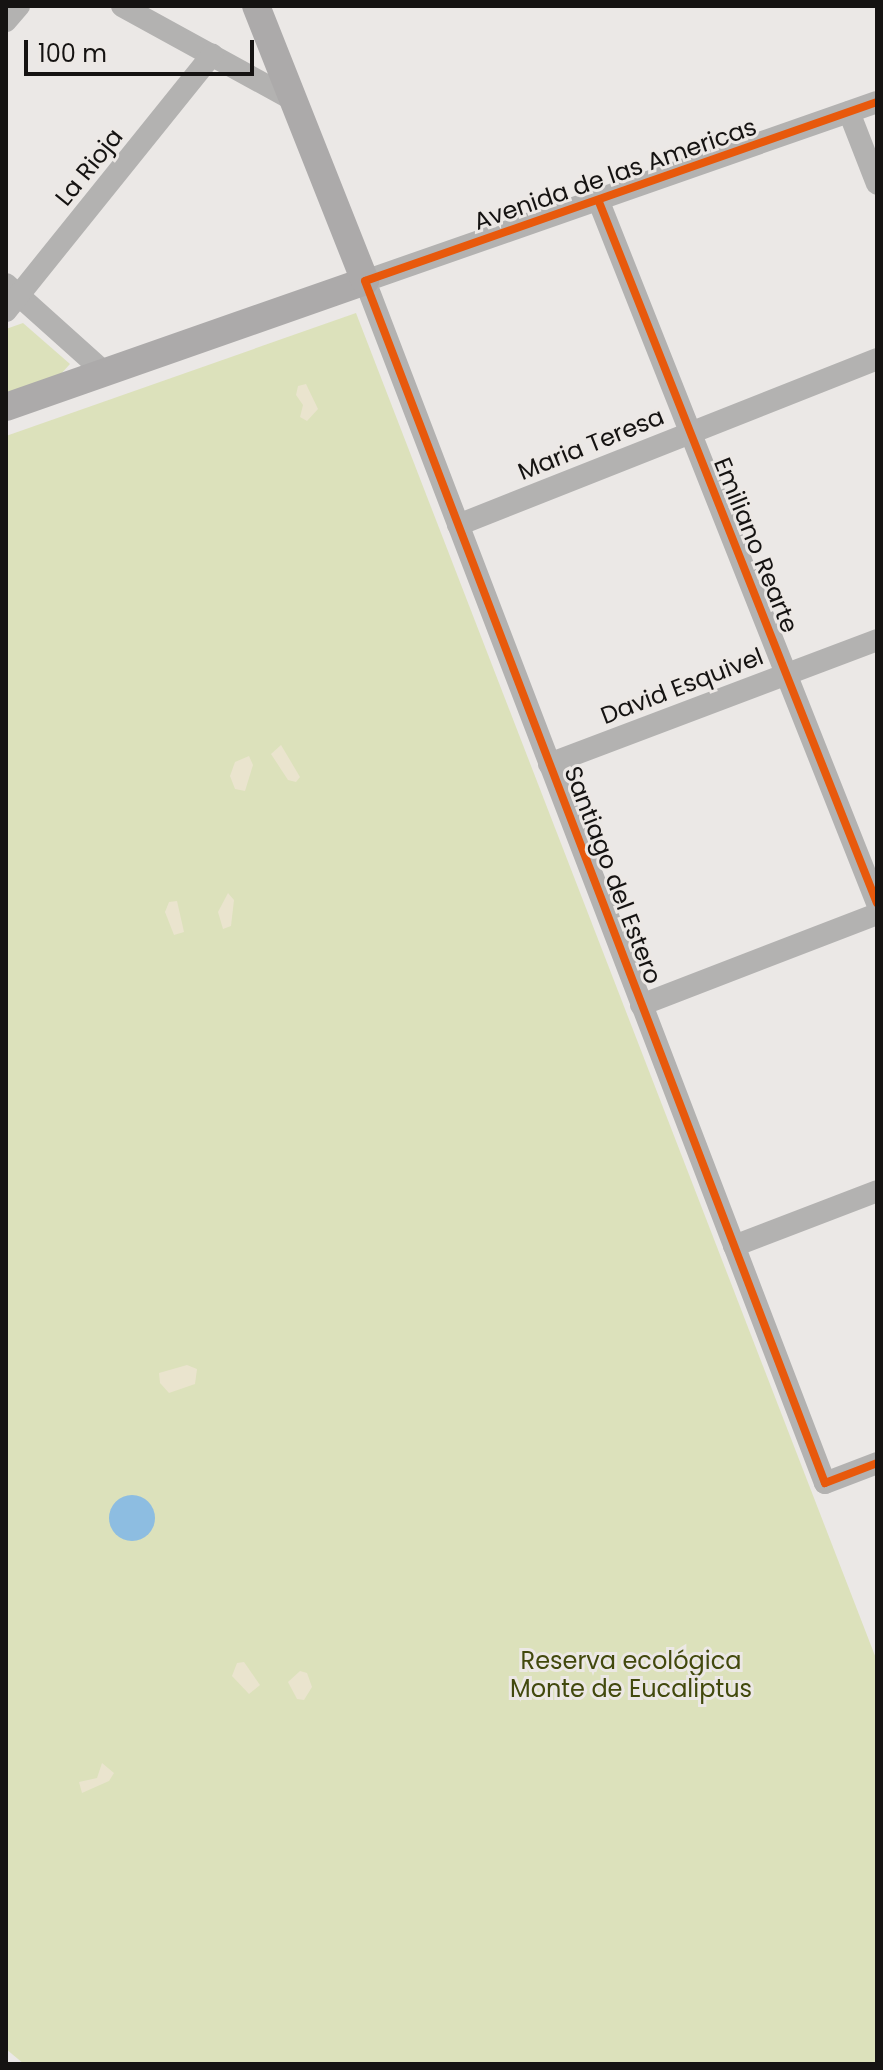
<!DOCTYPE html>
<html>
<head>
<meta charset="utf-8">
<style>
  body { margin:0 }
  #map { position:relative; width:883px; height:2070px; overflow:hidden; background:#ebe8e6; font-family:Poppins,sans-serif }
  div>[style] { position:absolute }
  .green>* { inset:0; background:#dce1bb }
  .sand>* { inset:0; background:#eae4ce }
  .water>* { inset:0; background:#8dbde1 }
  .round { border-radius:50% }
  .minor>* { height:22px; margin:-11px; padding:0 11px; transform-origin:11px; border-radius:11px; background:#b3b2b1 }
  .major>* { height:28px; margin:-14px; padding:0 14px; transform-origin:14px; border-radius:14px; background:#acaaaa }
  .cycleway>* { height:8px; margin:-4px; padding:0 4px; transform-origin:4px; border-radius:4px; background:#e8590c }
  span { translate:-50% -50%; white-space:nowrap; text-align:center; line-height:1.15; -webkit-text-stroke:6px #ece8e5; paint-order:stroke }
  .street-label { font-size:24px; color:#151312 }
  .park-label { font-size:24px; color:#42490d }
  .frame { position:absolute; inset:0; border:8px solid #151312; pointer-events:none }
  .scale { position:absolute; left:24px; top:40px; width:230px; height:36px; box-sizing:border-box; border:4px solid #151312; border-top:0; padding-left:10px; font-size:24px; line-height:28px; white-space:nowrap; color:#151312; -webkit-text-stroke:6px #ece8e5; paint-order:stroke }
</style>
</head>
<body>
<div id="map">
  <div class="green">
    <div style="clip-path:polygon(356px 313px,877px 1661px,877px 2064px,24px 2064px,6px 2049px,6px 436px)"></div>
    <div style="clip-path:polygon(23px 323px,70px 364px,60px 375px,6px 394px,6px 329px)"></div>
  </div>
  <div class="sand">
    <div style="clip-path:polygon(306px 384px,318px 409px,307px 421px,300px 417px,303px 405px,296px 395px,298px 386px)"></div>
    <div style="clip-path:polygon(281px 745px,300px 777px,296px 782px,288px 780px,271px 754px)"></div>
    <div style="clip-path:polygon(249px 756px,253px 765px,245px 791px,235px 789px,230px 776px,235px 762px)"></div>
    <div style="clip-path:polygon(228px 893px,234px 900px,231px 926px,223px 929px,218px 912px)"></div>
    <div style="clip-path:polygon(177px 901px,184px 932px,174px 935px,165px 912px,169px 902px)"></div>
    <div style="clip-path:polygon(187px 1365px,197px 1369px,195px 1384px,169px 1393px,160px 1383px,159px 1373px)"></div>
    <div style="clip-path:polygon(244px 1662px,260px 1685px,249px 1694px,232px 1676px,237px 1663px)"></div>
    <div style="clip-path:polygon(300px 1671px,307px 1673px,312px 1687px,304px 1700px,297px 1699px,288px 1682px)"></div>
    <div style="clip-path:polygon(102px 1763px,114px 1773px,109px 1781px,82px 1793px,79px 1782px,97px 1778px)"></div>
  </div>
  <div class="water">
    <div class="round" style="left:109px;top:1495px;width:46px;height:46px"></div>
  </div>
  <div class="minor">
    <div style="left:122px;top:6px;width:195px;rotate:28.8deg"></div>
    <div style="left:6px;top:21px;width:20px;rotate:-49deg"></div>
    <div style="left:877px;top:102px;width:542px;rotate:160.73deg"></div>
    <div style="left:365px;top:281px;width:1287px;rotate:69.06deg"></div>
    <div style="left:825px;top:1483px;width:56px;rotate:-21deg"></div>
    <div style="left:849px;top:112px;width:77px;rotate:68.7deg"></div>
    <div style="left:599px;top:202px;width:754px;rotate:68.37deg"></div>
    <div style="left:6px;top:284px;width:132px;rotate:41.9deg"></div>
    <div style="left:6px;top:311px;width:329px;rotate:-51.2deg"></div>
    <div style="left:458px;top:525px;width:451px;rotate:-21.6deg"></div>
    <div style="left:549px;top:764px;width:351px;rotate:-20.7deg"></div>
    <div style="left:641px;top:1005px;width:253px;rotate:-21.1deg"></div>
    <div style="left:734px;top:1246px;width:153px;rotate:-21deg"></div>
  </div>
  <div class="major">
    <div style="left:6px;top:407px;width:380px;rotate:-19.3deg"></div>
    <div style="left:365px;top:281px;width:296px;rotate:-111.6deg"></div>
  </div>
  <div class="cycleway">
    <div style="left:877px;top:102px;width:542px;rotate:160.73deg"></div>
    <div style="left:365px;top:281px;width:1287px;rotate:69.06deg"></div>
    <div style="left:825px;top:1483px;width:56px;rotate:-21deg"></div>
    <div style="left:599px;top:202px;width:754px;rotate:68.37deg"></div>
  </div>
  <div class="street-label">
    <span style="left:89px;top:167px;rotate:-51deg">La Rioja</span>
    <span style="left:615px;top:174px;rotate:-19deg">Avenida de las Americas</span>
    <span style="left:591px;top:444px;rotate:-22deg">Maria Teresa</span>
    <span style="left:756px;top:545px;rotate:68deg">Emiliano Rearte</span>
    <span style="left:682px;top:686px;rotate:-21deg">David Esquivel</span>
    <span style="left:613px;top:875px;rotate:69deg">Santiago del Estero</span>
  </div>
  <div class="park-label">
    <span style="left:631px;top:1675px">Reserva ecológica<br>Monte de Eucaliptus</span>
  </div>
  <div class="frame"></div>
  <div class="scale">100 m</div>
</div>
</body>
</html>
